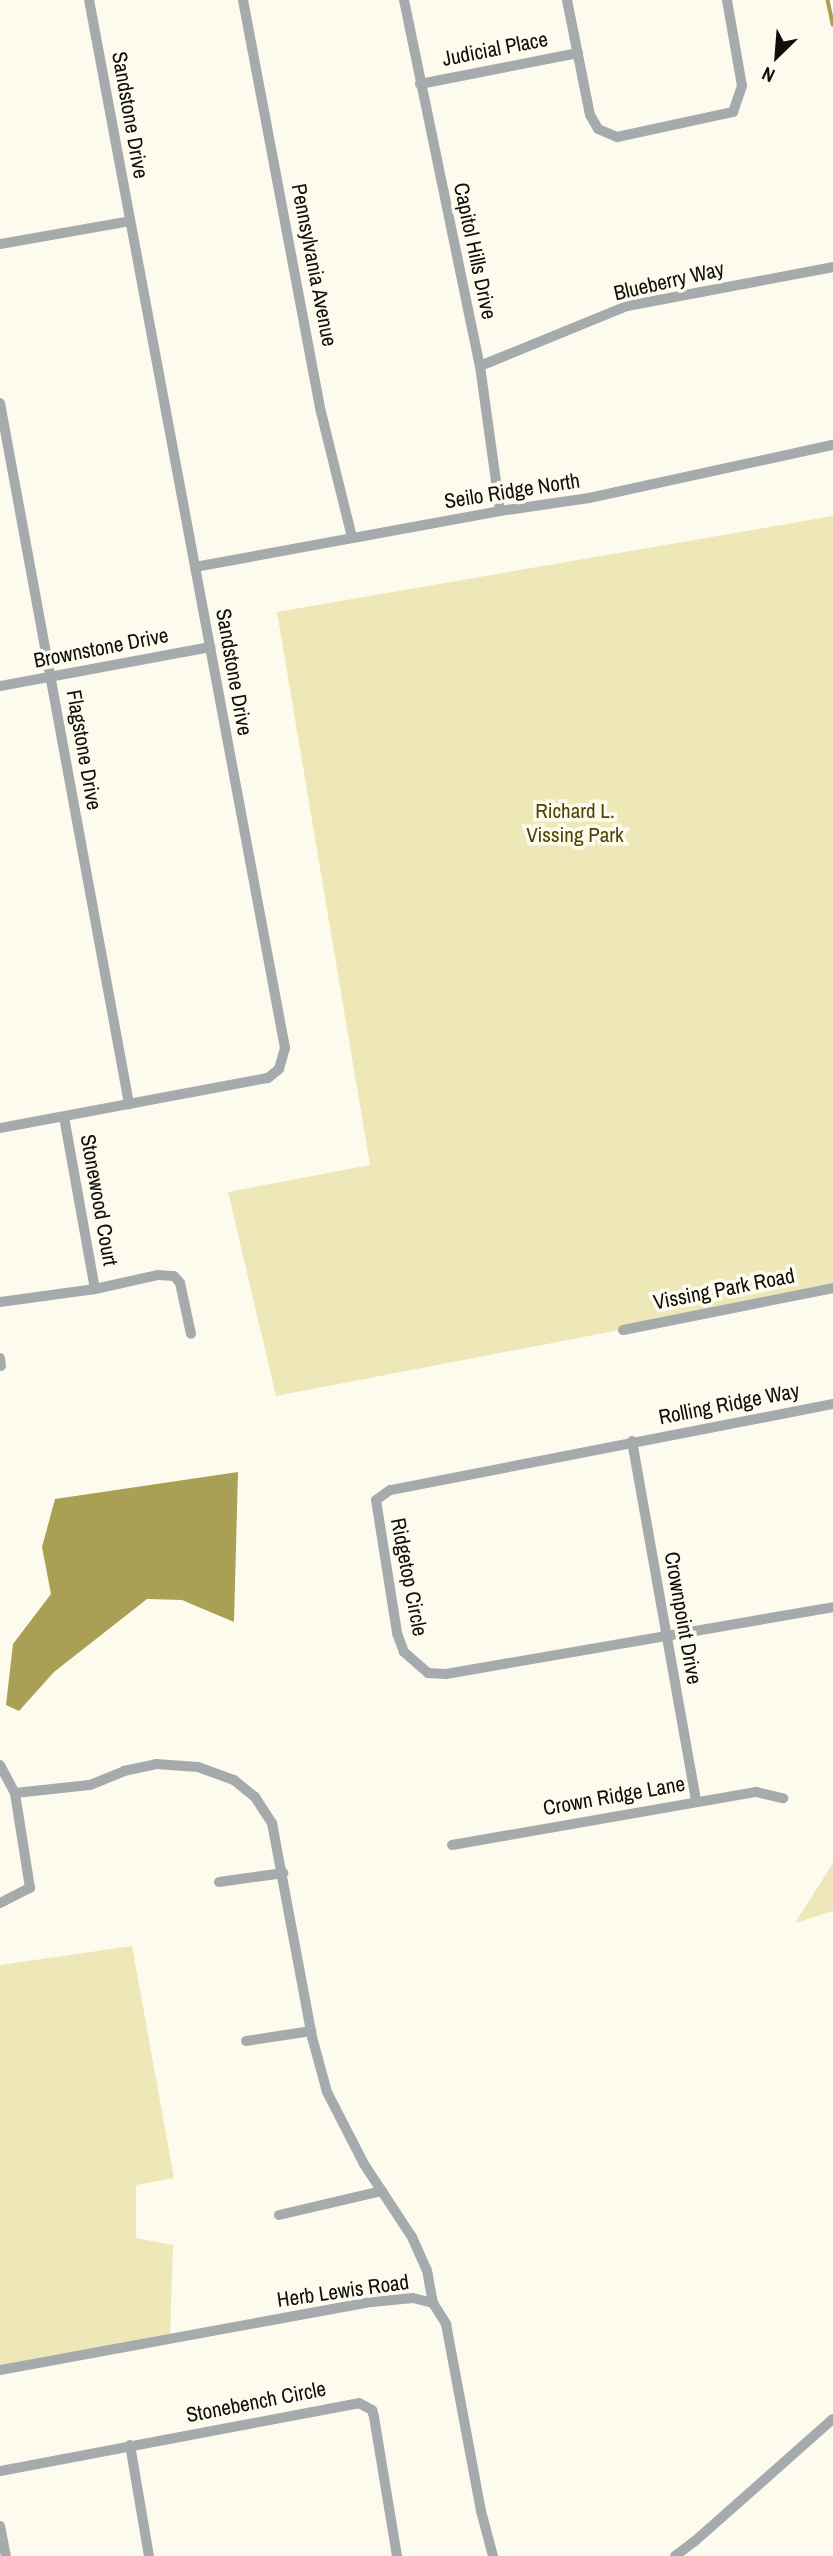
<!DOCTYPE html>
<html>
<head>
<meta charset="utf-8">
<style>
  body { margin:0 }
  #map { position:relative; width:833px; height:2556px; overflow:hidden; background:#fcfbee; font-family:"Archivo Narrow",sans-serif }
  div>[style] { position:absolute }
  .green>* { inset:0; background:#eee8b9 }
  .water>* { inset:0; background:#a9a056 }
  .stream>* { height:3.5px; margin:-1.75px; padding:0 1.75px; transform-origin:1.75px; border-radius:1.75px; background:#a9a056 }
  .street>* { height:10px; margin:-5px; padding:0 5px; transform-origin:5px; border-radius:5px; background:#a5abad }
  span { translate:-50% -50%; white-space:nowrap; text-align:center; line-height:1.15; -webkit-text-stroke:7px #fcfbee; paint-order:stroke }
  .street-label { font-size:21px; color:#0f0e0b }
  .park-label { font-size:21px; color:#4c4508 }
  .north { position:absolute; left:742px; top:21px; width:70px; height:70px; -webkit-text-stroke:5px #fcfbee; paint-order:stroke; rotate:205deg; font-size:19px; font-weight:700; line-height:28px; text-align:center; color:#0f0e0b }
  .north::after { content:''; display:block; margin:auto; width:24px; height:32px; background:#0f0e0b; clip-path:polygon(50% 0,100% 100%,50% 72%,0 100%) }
</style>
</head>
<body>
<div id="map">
  <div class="green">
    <div style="clip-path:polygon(833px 516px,833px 1289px,276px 1396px,228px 1192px,370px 1165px,277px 612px)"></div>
    <div style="clip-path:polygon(833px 1863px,833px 1911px,795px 1923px)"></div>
    <div style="clip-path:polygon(132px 1946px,174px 2178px,136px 2185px,136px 2238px,173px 2245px,170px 2338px,0 2370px,0 1965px)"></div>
  </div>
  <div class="water">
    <div style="clip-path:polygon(238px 1472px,234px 1622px,182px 1600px,147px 1599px,54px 1672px,19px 1711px,6px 1705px,13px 1644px,51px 1594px,42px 1547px,55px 1499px)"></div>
  </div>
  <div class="stream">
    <div style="left:828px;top:0;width:25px;rotate:78deg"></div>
  </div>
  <div class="street">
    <div style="left:243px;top:0;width:419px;rotate:79.3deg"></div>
    <div style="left:321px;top:412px;width:129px;rotate:76.1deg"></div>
    <div style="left:404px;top:0;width:374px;rotate:78.3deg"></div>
    <div style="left:480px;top:366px;width:146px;rotate:82.1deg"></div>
    <div style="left:567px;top:0;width:117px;rotate:78.7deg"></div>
    <div style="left:590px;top:115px;width:16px;rotate:60deg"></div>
    <div style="left:598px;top:129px;width:21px;rotate:23deg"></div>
    <div style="left:617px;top:137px;width:119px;rotate:-12.2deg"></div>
    <div style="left:733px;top:112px;width:28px;rotate:-71deg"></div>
    <div style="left:742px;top:86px;width:87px;rotate:-99.9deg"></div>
    <div style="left:420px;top:84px;width:161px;rotate:-11.1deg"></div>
    <div style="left:0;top:244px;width:132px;rotate:-10deg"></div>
    <div style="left:480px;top:366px;width:159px;rotate:-22.2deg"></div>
    <div style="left:627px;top:306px;width:210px;rotate:-10.7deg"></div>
    <div style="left:0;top:403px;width:713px;rotate:79.57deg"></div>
    <div style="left:195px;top:567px;width:310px;rotate:-10.4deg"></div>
    <div style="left:500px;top:511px;width:90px;rotate:-8.3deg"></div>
    <div style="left:589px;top:498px;width:250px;rotate:-12.3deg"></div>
    <div style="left:0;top:686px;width:214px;rotate:-10.5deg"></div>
    <div style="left:64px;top:1117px;width:175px;rotate:79.8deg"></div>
    <div style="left:0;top:1128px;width:273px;rotate:-10.6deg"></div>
    <div style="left:268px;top:1078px;width:14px;rotate:-39deg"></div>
    <div style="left:279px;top:1069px;width:22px;rotate:-74deg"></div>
    <div style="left:285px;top:1048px;width:1066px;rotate:-100.59deg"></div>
    <div style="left:0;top:1302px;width:96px;rotate:-7.8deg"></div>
    <div style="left:95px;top:1289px;width:65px;rotate:-12.5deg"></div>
    <div style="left:158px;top:1275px;width:16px;rotate:4deg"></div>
    <div style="left:174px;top:1276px;width:9px;rotate:49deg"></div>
    <div style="left:180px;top:1283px;width:52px;rotate:77.8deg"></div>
    <div style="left:623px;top:1330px;width:214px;rotate:-11.3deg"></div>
    <div style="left:0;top:1358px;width:8px;rotate:83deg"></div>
    <div style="left:833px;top:1404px;width:451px;rotate:169deg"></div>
    <div style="left:390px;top:1490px;width:17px;rotate:144deg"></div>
    <div style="left:376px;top:1500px;width:135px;rotate:81deg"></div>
    <div style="left:397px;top:1633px;width:20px;rotate:70deg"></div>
    <div style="left:404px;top:1652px;width:32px;rotate:41deg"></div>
    <div style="left:428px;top:1673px;width:18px;rotate:3deg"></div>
    <div style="left:446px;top:1674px;width:393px;rotate:-9.8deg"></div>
    <div style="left:632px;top:1441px;width:366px;rotate:79.9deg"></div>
    <div style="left:0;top:1765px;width:32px;rotate:62deg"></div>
    <div style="left:452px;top:1845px;width:309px;rotate:-9.9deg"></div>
    <div style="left:756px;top:1792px;width:28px;rotate:13deg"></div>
    <div style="left:219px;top:1882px;width:65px;rotate:-8deg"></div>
    <div style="left:0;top:1903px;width:34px;rotate:-27deg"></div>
    <div style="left:30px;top:1888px;width:96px;rotate:-99deg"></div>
    <div style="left:15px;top:1793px;width:75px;rotate:-6.1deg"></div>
    <div style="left:90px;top:1785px;width:37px;rotate:-22deg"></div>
    <div style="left:124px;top:1771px;width:33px;rotate:-12deg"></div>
    <div style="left:156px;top:1764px;width:42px;rotate:4.1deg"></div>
    <div style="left:198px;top:1767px;width:38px;rotate:20deg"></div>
    <div style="left:234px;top:1780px;width:27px;rotate:39deg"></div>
    <div style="left:255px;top:1797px;width:31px;rotate:57deg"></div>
    <div style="left:272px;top:1823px;width:218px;rotate:79.4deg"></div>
    <div style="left:312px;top:2037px;width:57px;rotate:74.7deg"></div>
    <div style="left:327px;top:2092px;width:81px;rotate:62.8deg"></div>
    <div style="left:364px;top:2164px;width:87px;rotate:56.7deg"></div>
    <div style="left:412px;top:2237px;width:36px;rotate:66deg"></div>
    <div style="left:427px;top:2270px;width:34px;rotate:80deg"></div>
    <div style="left:246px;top:2041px;width:66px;rotate:-8.7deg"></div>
    <div style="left:279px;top:2215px;width:106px;rotate:-13.1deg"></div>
    <div style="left:0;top:2370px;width:378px;rotate:-10.4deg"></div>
    <div style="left:372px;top:2302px;width:41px;rotate:-5.6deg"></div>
    <div style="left:413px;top:2298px;width:21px;rotate:14deg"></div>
    <div style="left:433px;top:2303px;width:25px;rotate:58deg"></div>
    <div style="left:446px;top:2324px;width:190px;rotate:79.4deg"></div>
    <div style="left:481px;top:2511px;width:47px;rotate:75.1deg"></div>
    <div style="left:130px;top:2445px;width:113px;rotate:80.3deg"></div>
    <div style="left:0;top:2471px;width:365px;rotate:-10.7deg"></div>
    <div style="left:359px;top:2403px;width:15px;rotate:28deg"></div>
    <div style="left:372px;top:2410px;width:7px;rotate:74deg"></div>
    <div style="left:374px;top:2417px;width:141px;rotate:80.6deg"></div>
    <div style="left:0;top:2526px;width:31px;rotate:79deg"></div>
    <div style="left:675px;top:2556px;width:25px;rotate:-37deg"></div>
    <div style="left:695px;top:2541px;width:184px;rotate:-41.5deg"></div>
  </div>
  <div class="street-label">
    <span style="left:495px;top:49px;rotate:-11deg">Judicial Place</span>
    <span style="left:130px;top:115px;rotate:80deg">Sandstone Drive</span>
    <span style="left:475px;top:251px;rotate:78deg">Capitol Hills Drive</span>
    <span style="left:314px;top:265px;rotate:79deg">Pennsylvania Avenue</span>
    <span style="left:669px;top:281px;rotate:-13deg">Blueberry Way</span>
    <span style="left:512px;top:491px;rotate:-9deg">Seilo Ridge North</span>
    <span style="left:101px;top:648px;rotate:-11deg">Brownstone Drive</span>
    <span style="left:234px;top:672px;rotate:80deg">Sandstone Drive</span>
    <span style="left:84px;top:750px;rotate:80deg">Flagstone Drive</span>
    <span style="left:99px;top:1200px;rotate:80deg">Stonewood Court</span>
    <span style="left:724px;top:1289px;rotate:-11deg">Vissing Park Road</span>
    <span style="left:729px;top:1404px;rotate:-11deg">Rolling Ridge Way</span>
    <span style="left:409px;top:1577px;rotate:79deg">Ridgetop Circle</span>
    <span style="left:683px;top:1618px;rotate:80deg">Crownpoint Drive</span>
    <span style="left:614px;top:1796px;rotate:-10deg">Crown Ridge Lane</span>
    <span style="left:343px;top:2291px;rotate:-8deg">Herb Lewis Road</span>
    <span style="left:256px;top:2402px;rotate:-11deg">Stonebench Circle</span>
  </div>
  <div class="park-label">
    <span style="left:575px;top:823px">Richard L.<br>Vissing Park</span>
  </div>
  <div class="north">N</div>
</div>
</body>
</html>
